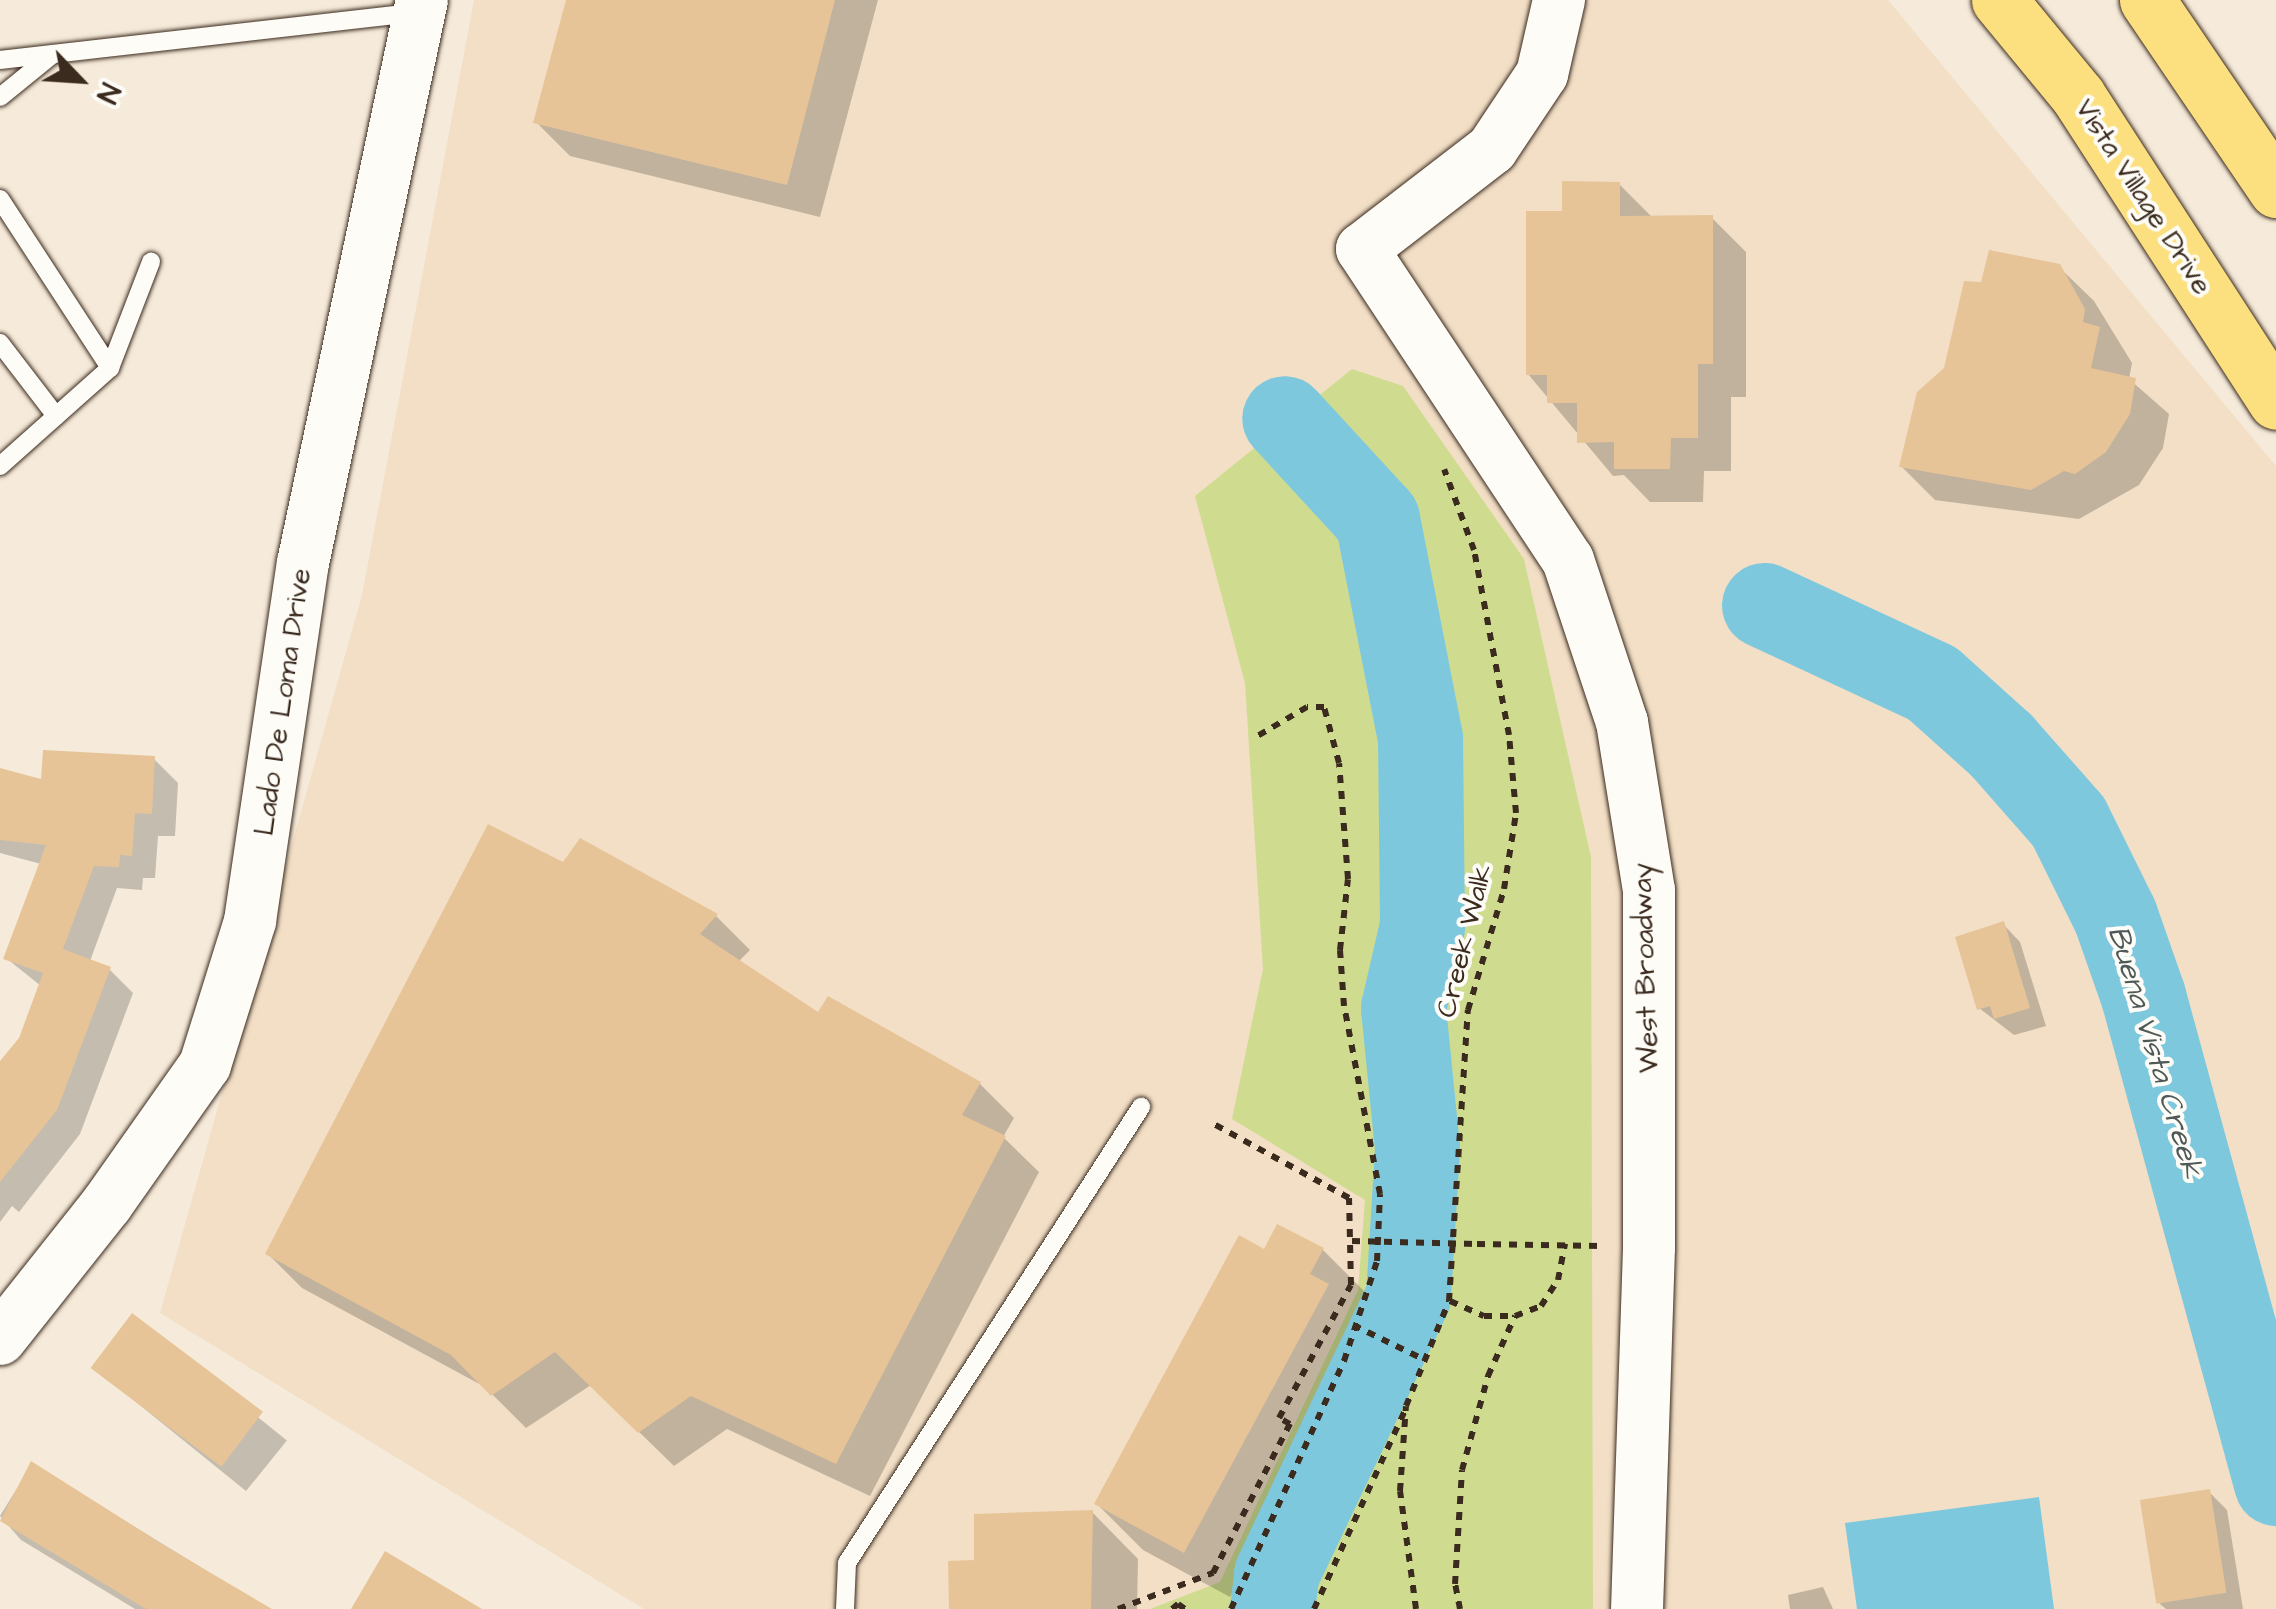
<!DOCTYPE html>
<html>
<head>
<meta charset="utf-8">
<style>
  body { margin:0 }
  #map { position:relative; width:2276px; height:1609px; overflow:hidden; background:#f6ebda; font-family:"Architects Daughter",sans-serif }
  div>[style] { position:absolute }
  .built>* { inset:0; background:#f2dfc6 }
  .green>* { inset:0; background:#cfdc90 }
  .water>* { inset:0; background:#7ec8de }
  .shadow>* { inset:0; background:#0003; transform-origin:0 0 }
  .river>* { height:85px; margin:-42.5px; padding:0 42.5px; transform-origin:42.5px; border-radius:42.5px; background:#7ec8de }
  .building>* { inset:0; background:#e7c498; transform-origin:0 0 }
  .path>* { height:6px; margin-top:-3px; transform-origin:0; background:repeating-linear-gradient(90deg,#3b2a1e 0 8px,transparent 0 16px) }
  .roads { filter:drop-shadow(0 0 2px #3b2a1e) drop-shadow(0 0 2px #3b2a1e) }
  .lane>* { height:18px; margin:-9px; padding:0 9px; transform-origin:9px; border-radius:9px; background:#fdfcf7 }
  .secondary>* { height:52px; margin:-26px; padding:0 26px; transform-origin:26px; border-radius:26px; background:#fdfcf7 }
  .primary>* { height:55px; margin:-27.5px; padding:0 27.5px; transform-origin:27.5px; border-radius:27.5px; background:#fce080 }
  .path-bridge>* { height:6px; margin-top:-3px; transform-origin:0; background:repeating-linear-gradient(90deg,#3b2a1e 0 8px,transparent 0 16px) }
  span { translate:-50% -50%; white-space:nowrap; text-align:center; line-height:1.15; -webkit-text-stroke:8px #fdfcf7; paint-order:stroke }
  .street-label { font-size:28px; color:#3b2a1e }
  .water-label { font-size:30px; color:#4f5958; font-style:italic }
  .north { position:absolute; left:30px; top:30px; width:100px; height:100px; -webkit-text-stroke:8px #fdfcf7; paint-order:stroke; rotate:115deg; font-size:28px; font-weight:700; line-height:40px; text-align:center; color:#3b2a1e }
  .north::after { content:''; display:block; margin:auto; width:35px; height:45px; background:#3b2a1e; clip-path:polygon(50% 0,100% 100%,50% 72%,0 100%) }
</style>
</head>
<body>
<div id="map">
  <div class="built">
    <div style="clip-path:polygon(474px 0,1888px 0,2276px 466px,2276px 1609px,644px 1609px,160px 1313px,362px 595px)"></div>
  </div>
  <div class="green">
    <div style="clip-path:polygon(1352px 369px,1403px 386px,1524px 559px,1591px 857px,1593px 1609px,1150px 1609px,1220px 1582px,1358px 1290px,1365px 1200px,1232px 1119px,1263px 969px,1245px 683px,1195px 496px)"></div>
  </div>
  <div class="water">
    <div style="clip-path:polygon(2039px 1497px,2054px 1609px,1857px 1609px,1845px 1523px)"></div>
  </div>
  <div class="shadow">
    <div style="clip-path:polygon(569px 0,878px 0,820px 217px,570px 156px,536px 122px)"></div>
    <div style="clip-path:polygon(1619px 184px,1653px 218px,1712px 218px,1746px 252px,1746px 397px,1731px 397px,1731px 471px,1704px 471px,1703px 502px,1650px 502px,1624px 475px,1613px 476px,1528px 374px,1565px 213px)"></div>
    <div style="clip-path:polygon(2059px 267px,2094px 301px,2132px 363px,2129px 379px,2169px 414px,2163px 448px,2139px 485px,2079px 519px,1935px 500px,1902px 467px,1983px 284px)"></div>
    <div style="clip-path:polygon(154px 759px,178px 783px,175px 836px,158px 836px,155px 878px,143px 878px,142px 890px,117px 888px,90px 961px,109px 969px,133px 993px,80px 1134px,19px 1212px,12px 1206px,0 1222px,0 1065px,21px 1039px,41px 986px,6px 958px,41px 864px,0 853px,0 770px,43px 782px)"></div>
    <div style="clip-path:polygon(580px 842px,716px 916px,750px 950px,738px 962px,819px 1015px,980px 1084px,1014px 1118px,1003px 1137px,1039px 1172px,870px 1496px,727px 1429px,674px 1466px,591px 1385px,526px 1428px,485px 1387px,302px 1288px,268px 1254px)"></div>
    <div style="clip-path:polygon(2003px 924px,2020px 942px,2046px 1026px,2014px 1035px,1979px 1008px)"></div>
    <div style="clip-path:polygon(1323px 1250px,1369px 1296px,1358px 1317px,1374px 1332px,1230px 1597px,1143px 1550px,1097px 1504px,1265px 1253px)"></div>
    <div style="left:133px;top:1316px;width:198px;height:65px;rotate:39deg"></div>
    <div style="clip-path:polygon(32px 1464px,269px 1609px,135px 1609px,21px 1540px,0 1516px)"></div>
    <div style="clip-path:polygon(2209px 1492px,2227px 1510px,2243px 1609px,2166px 1609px,2160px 1604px)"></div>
    <div style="clip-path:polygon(1092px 1512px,1138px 1559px,1137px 1609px,952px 1609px,976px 1563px)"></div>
    <div style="clip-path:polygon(1823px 1587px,1833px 1609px,1790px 1609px,1788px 1595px)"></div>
  </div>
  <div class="river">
    <div style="left:1764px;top:605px;width:185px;rotate:24.9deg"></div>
    <div style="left:1932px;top:683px;width:93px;rotate:41.9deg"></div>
    <div style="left:2001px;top:745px;width:101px;rotate:48.6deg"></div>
    <div style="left:2068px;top:821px;width:106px;rotate:63.7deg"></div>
    <div style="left:2115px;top:916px;width:85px;rotate:70.7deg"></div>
    <div style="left:2143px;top:996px;width:505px;rotate:74.72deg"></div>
    <div style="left:1272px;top:1609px;width:35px;rotate:-83deg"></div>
    <div style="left:1276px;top:1574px;width:308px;rotate:-64.6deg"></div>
    <div style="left:1408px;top:1296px;width:148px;rotate:-86.5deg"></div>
    <div style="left:1417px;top:1148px;width:141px;rotate:-95.7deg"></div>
    <div style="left:1403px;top:1008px;width:84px;rotate:-77deg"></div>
    <div style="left:1422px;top:926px;width:188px;rotate:-90.6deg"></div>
    <div style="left:1420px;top:738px;width:223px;rotate:-101.1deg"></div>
    <div style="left:1377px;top:519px;width:137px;rotate:-132.6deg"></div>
  </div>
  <div class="building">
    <div style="clip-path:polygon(566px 0,835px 0,787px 185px,533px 123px)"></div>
    <div style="clip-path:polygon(1562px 181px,1620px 182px,1620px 216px,1713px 215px,1713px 364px,1698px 364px,1698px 438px,1671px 438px,1670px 469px,1614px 469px,1614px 442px,1577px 443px,1577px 403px,1547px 403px,1547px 375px,1526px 375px,1526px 211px,1562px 211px)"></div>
    <div style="clip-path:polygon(1989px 250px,2060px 264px,2085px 309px,2083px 322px,2100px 327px,2091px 368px,2136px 378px,2130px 414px,2106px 452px,2075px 474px,2064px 471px,2031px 490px,1899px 467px,1917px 392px,1944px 368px,1964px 281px,1981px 282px)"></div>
    <div style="clip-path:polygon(43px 750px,155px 756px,152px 814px,135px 813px,132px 856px,120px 855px,119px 867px,94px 866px,63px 949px,111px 967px,57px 1110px,0 1182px,0 1061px,19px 1038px,43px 973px,3px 959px,46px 845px,0 840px,0 768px,41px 779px)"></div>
    <div style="clip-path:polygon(488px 824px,563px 862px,580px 838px,718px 914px,700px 934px,818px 1012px,828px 996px,981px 1082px,962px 1115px,1006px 1136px,836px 1464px,691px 1396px,638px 1433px,555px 1352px,491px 1396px,451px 1355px,265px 1254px)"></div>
    <div style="clip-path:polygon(2004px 921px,2030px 1008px,1994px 1019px,1990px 1006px,1977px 1010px,1955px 937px)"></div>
    <div style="clip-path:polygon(1277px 1224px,1324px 1248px,1310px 1274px,1329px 1284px,1184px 1553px,1094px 1504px,1239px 1235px,1264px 1249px)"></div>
    <div style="left:132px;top:1313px;width:164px;height:69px;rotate:37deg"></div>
    <div style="clip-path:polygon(31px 1461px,170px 1549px,272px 1609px,146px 1609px,0 1521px)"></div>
    <div style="left:2210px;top:1489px;width:105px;height:71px;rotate:81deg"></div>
    <div style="clip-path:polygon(1093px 1510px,1091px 1609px,949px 1609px,948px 1561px,974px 1560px,974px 1514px)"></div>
    <div style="clip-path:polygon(385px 1551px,482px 1609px,351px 1609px)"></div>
  </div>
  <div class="path">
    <div style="left:1477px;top:1244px;width:124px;rotate:0.9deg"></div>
    <div style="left:1450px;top:1301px;width:37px;rotate:24deg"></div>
    <div style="left:1484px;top:1316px;width:31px"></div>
    <div style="left:1515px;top:1316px;width:28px;rotate:-21deg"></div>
    <div style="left:1541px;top:1306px;width:31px;rotate:-57deg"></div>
    <div style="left:1558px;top:1280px;width:37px;rotate:-79deg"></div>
    <div style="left:1353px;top:1325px;width:80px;rotate:25.9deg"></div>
    <div style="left:1118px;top:1609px;width:102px;rotate:-20.8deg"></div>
    <div style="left:1213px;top:1573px;width:168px;rotate:-62.7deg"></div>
    <div style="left:1290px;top:1424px;width:13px;rotate:-151deg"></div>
    <div style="left:1279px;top:1418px;width:151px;rotate:-61.6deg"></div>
    <div style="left:1351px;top:1285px;width:87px;rotate:-91.3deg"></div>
    <div style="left:1349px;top:1198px;width:158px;rotate:-151.3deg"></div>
    <div style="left:1172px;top:1609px;width:8px;rotate:-40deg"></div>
    <div style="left:1178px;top:1604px;width:9px;rotate:36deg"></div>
    <div style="left:1231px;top:1609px;width:273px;rotate:-65.5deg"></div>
    <div style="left:1344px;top:1361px;width:105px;rotate:-71.7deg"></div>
    <div style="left:1377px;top:1261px;width:67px;rotate:-87.4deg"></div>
    <div style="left:1380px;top:1194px;width:191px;rotate:-100.8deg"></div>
    <div style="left:1344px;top:1006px;width:56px;rotate:-94.1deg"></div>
    <div style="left:1340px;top:950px;width:71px;rotate:-83.6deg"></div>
    <div style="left:1348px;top:879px;width:116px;rotate:-94.4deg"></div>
    <div style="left:1339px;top:763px;width:58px;rotate:-105deg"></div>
    <div style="left:1324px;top:707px;width:17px;rotate:180deg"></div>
    <div style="left:1307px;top:707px;width:61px;rotate:149.7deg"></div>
    <div style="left:1314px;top:1609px;width:217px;rotate:-65.4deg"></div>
    <div style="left:1416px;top:1609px;width:119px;rotate:-97.7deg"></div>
    <div style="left:1400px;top:1491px;width:85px;rotate:-86deg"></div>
    <div style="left:1406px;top:1406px;width:113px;rotate:-67.7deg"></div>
    <div style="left:1449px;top:1301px;width:292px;rotate:-86.3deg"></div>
    <div style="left:1468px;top:1010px;width:126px;rotate:-73.4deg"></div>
    <div style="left:1504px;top:889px;width:77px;rotate:-81deg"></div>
    <div style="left:1516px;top:813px;width:78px;rotate:-95.1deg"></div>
    <div style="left:1509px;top:735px;width:188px;rotate:-100.7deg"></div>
    <div style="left:1474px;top:550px;width:86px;rotate:-110.3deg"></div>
    <div style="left:1460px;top:1609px;width:25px;rotate:-101deg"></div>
    <div style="left:1455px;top:1584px;width:114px;rotate:-86.5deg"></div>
    <div style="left:1462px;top:1470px;width:98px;rotate:-74.5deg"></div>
    <div style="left:1488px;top:1376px;width:66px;rotate:-65.8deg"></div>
  </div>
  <div class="roads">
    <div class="lane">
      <div style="left:0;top:60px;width:415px;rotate:-6.5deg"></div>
      <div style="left:0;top:97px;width:68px;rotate:-39.1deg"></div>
      <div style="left:0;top:199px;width:202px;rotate:56.9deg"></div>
      <div style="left:0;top:343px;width:92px;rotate:52.5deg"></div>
      <div style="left:0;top:466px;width:147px;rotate:-41.7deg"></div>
      <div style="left:110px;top:368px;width:114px;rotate:-68.9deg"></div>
      <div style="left:845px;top:1609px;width:46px;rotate:-87.5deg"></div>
      <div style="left:847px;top:1563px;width:543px;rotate:-57.19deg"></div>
    </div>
    <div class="secondary">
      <div style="left:1559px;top:0;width:76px;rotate:102.9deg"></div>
      <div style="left:1542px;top:74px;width:90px;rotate:123.7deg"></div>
      <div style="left:1492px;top:149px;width:164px;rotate:142.4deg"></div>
      <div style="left:1362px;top:249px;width:373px;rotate:56.5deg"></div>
      <div style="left:1568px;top:560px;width:171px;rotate:71.6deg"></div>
      <div style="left:1622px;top:722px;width:170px;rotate:80.9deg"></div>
      <div style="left:1649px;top:890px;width:358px;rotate:90deg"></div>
      <div style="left:1649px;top:1248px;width:361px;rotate:91.9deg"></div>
      <div style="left:0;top:1339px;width:172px;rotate:-51.6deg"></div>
      <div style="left:107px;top:1204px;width:170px;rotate:-54.8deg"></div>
      <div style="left:205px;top:1065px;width:151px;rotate:-72.6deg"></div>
      <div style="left:250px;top:921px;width:362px;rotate:-81.6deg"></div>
      <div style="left:303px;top:563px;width:575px;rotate:-78.07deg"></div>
    </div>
    <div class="primary">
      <div style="left:1999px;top:0;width:124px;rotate:50.5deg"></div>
      <div style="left:2078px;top:96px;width:364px;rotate:57.1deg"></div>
      <div style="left:2147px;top:0;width:230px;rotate:55.8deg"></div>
    </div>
  </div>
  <div class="path-bridge">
    <div style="left:1352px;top:1241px;width:125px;rotate:1.4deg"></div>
  </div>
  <div class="street-label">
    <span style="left:2143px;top:197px;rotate:57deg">Vista Village Drive</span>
    <span style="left:283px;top:702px;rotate:-82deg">Lado De Loma Drive</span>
    <span style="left:1465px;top:941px;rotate:-76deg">Creek Walk</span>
    <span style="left:1646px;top:968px;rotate:-92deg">West Broadway</span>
  </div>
  <div class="water-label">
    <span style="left:2155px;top:1052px;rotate:73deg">Buena Vista Creek</span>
  </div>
  <div class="north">N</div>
</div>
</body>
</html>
